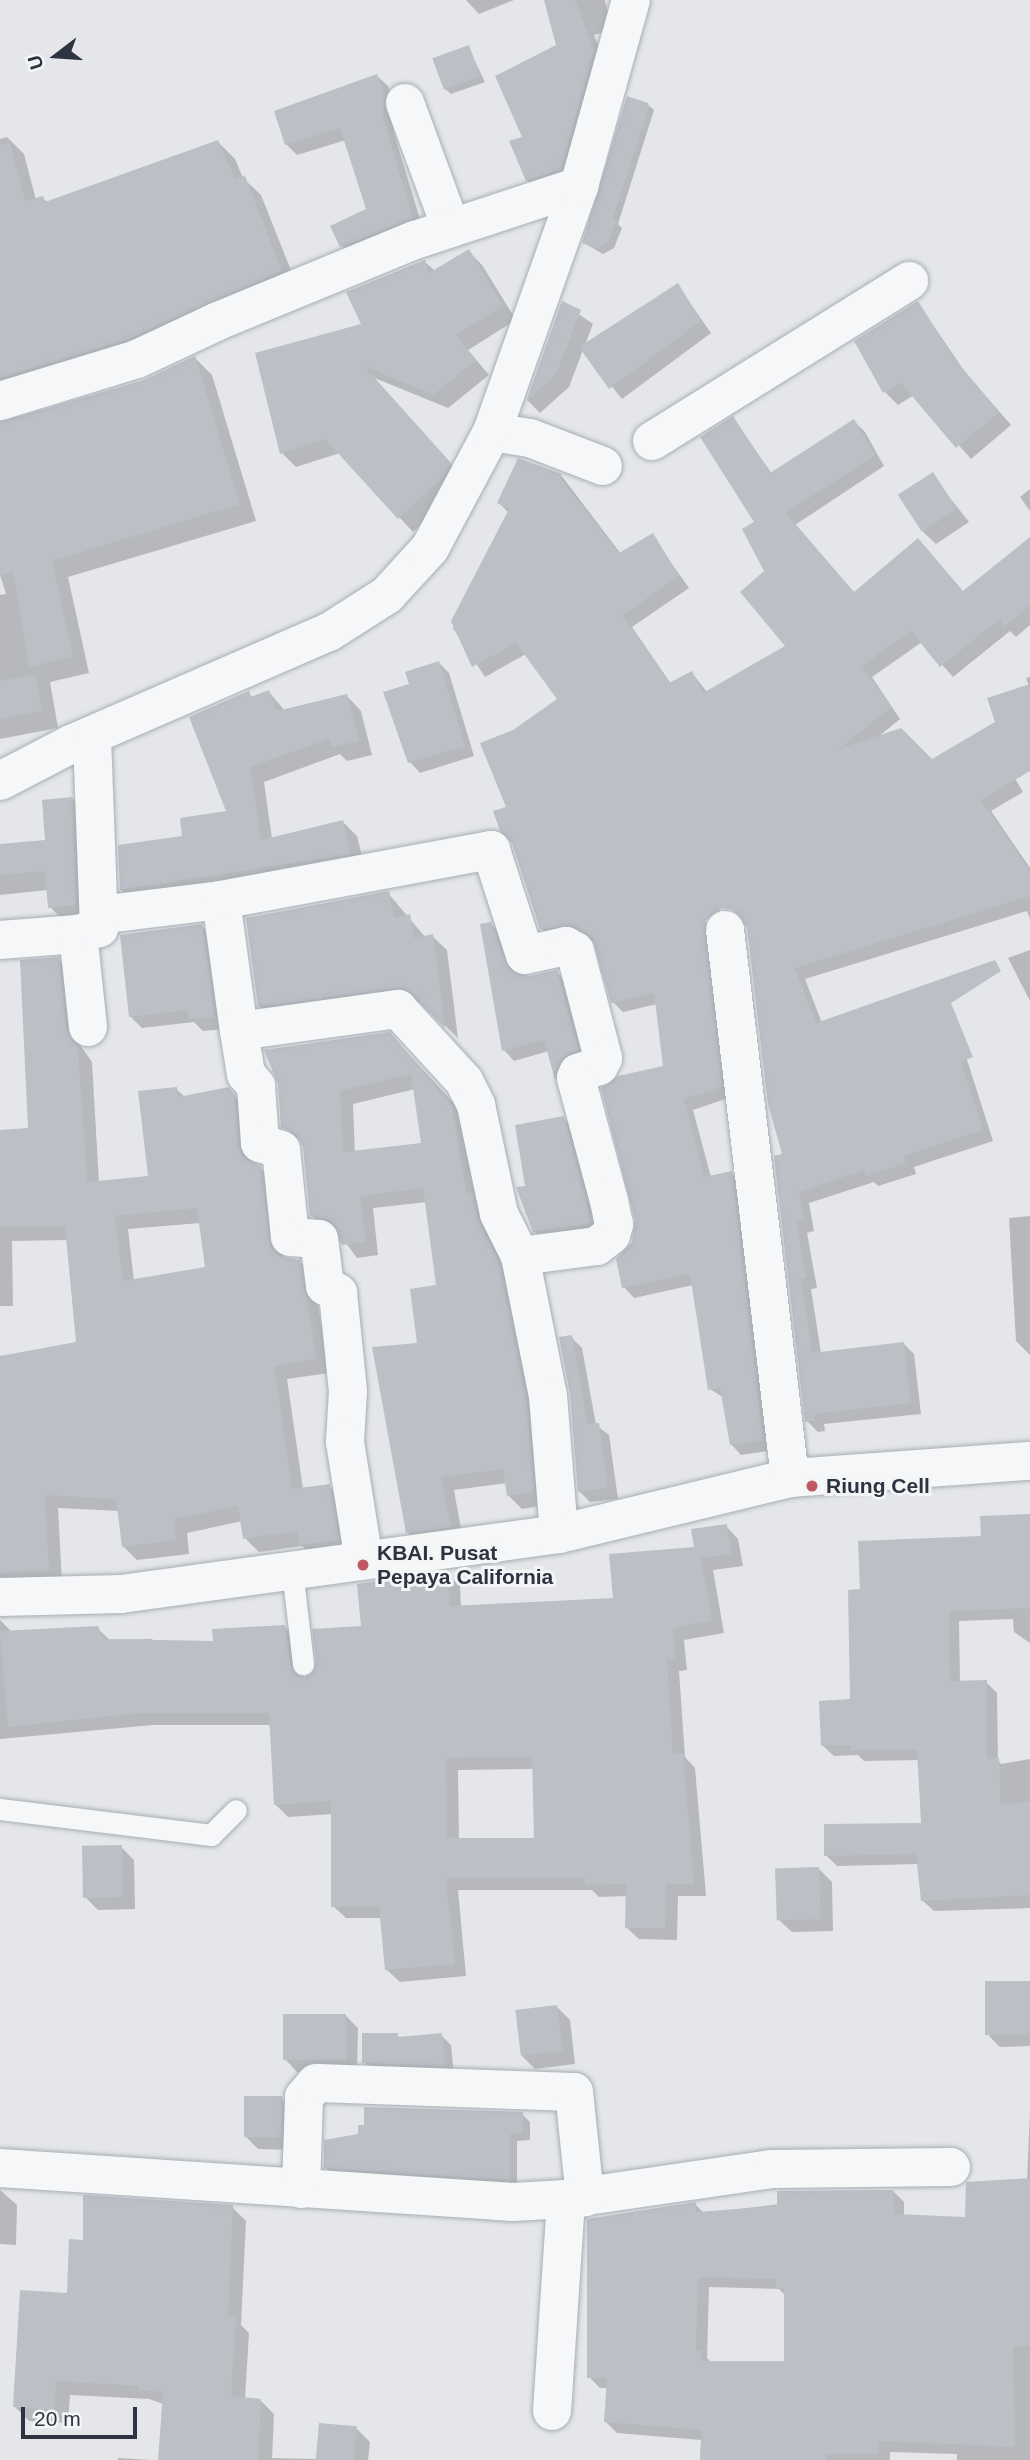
<!DOCTYPE html>
<html>
<head>
<meta charset="utf-8">
<style>
  body { margin:0 }
  #map { position:relative; width:1030px; height:2460px; overflow:hidden; background:#e4e6ea; font-family:Arial,sans-serif }
  div>[style] { position:absolute }
  .shadow>* { inset:0; background:#0003 }
  .building>* { inset:0; background:#bbbfc6; transform-origin:0 0 }
  .roads { filter:drop-shadow(0 0 2px #a9adb4) drop-shadow(0 0 2px #a9adb4) }
  .lane>* { height:21px; margin:-10.5px; padding:0 10.5px; transform-origin:10.5px; border-radius:10.5px; background:#f6f7f9 }
  .street>* { height:38px; margin:-19px; padding:0 19px; transform-origin:19px; border-radius:19px; background:#f6f7f9 }
  .dots>* { width:19px; height:19px; translate:-50% -50%; box-sizing:border-box; border:4px solid #f3f5f7; border-radius:50% }
  span { translate:-50% -50%; white-space:nowrap; text-align:center; line-height:1.15; -webkit-text-stroke:6px #f3f5f7; paint-order:stroke }
  .poi-label { font-size:21px; color:#2d3340; font-weight:700 }
  .left { translate:0 -50%; text-align:left }
  .north { position:absolute; left:21px; top:21px; width:70px; height:70px; -webkit-text-stroke:5px #f3f5f7; paint-order:stroke; rotate:253deg; font-size:19px; font-weight:700; line-height:28px; text-align:center; color:#2d3340 }
  .north::after { content:''; display:block; margin:auto; width:24px; height:32px; background:#2d3340; clip-path:polygon(50% 0,100% 100%,50% 72%,0 100%) }
  .scale { position:absolute; left:21px; top:2407px; width:116px; height:32px; box-sizing:border-box; border:4px solid #2d3340; border-top:0; padding-left:9px; font-size:21px; line-height:24px; white-space:nowrap; color:#2d3340; -webkit-text-stroke:5px #f3f5f7; paint-order:stroke }
</style>
</head>
<body>
<div id="map">
  <div class="shadow">
    <div style="clip-path:polygon(466px 0,514px 0,479px 14px)"></div>
    <div style="clip-path:polygon(546px 0,605px 0,612px 30px,594px 35px,605px 62px,572px 180px,538px 191px,527px 180px,524px 138px,558px 46px)"></div>
    <div style="clip-path:polygon(468px 47px,485px 82px,451px 94px,444px 88px)"></div>
    <div style="clip-path:polygon(377px 76px,388px 86px,395px 107px,393px 130px,423px 229px,352px 257px,342px 246px,368px 210px,346px 140px,297px 155px,286px 144px)"></div>
    <div style="clip-path:polygon(647px 104px,654px 110px,618px 224px,622px 228px,614px 248px,603px 254px,584px 243px)"></div>
    <div style="clip-path:polygon(7px 137px,24px 154px,36px 200px,43px 198px,48px 203px,218px 142px,235px 159px,243px 178px,261px 195px,298px 288px,0 404px,0 139px)"></div>
    <div style="clip-path:polygon(468px 251px,482px 265px,516px 320px,468px 350px,489px 375px,448px 408px,372px 377px,464px 479px,456px 492px,413px 532px,340px 453px,296px 467px,282px 453px,363px 325px,425px 262px,435px 271px)"></div>
    <div style="clip-path:polygon(678px 286px,711px 333px,622px 399px,583px 350px,569px 387px,540px 413px,528px 401px,563px 303px,593px 324px,585px 345px)"></div>
    <div style="clip-path:polygon(918px 303px,965px 372px,1011px 425px,971px 459px,914px 395px,898px 405px,885px 392px,856px 342px)"></div>
    <div style="clip-path:polygon(195px 358px,212px 375px,256px 521px,68px 577px,89px 673px,50px 682px,58px 728px,0 739px,0 595px,6px 594px,0 575px,0 422px,144px 382px)"></div>
    <div style="clip-path:polygon(733px 418px,772px 474px,854px 421px,865px 432px,884px 466px,795px 525px,855px 594px,964px 593px,1030px 582px,1030px 625px,1016px 637px,1010px 631px,953px 677px,922px 642px,872px 677px,900px 719px,878px 737px,931px 761px,997px 723px,1029px 686px,1026px 678px,1030px 677px,1030px 757px,1007px 765px,1023px 792px,991px 811px,1030px 868px,1030px 919px,1027px 911px,805px 979px,822px 1023px,946px 994px,993px 1141px,914px 1167px,916px 1174px,878px 1186px,874px 1182px,809px 1203px,814px 1231px,807px 1233px,817px 1288px,811px 1289px,821px 1353px,903px 1343px,914px 1354px,921px 1414px,824px 1424px,825px 1431px,818px 1432px,807px 1421px,784px 1155px,748px 927px,868px 836px,597px 943px,574px 935px,552px 940px,541px 928px,508px 808px,514px 731px,559px 700px,526px 654px,485px 677px,453px 628px,509px 513px,499px 503px,561px 475px,621px 554px,652px 536px,689px 588px,632px 627px,671px 684px,692px 673px,707px 692px,788px 646px)"></div>
    <div style="clip-path:polygon(932px 475px,969px 522px,936px 544px,923px 532px)"></div>
    <div style="clip-path:polygon(1030px 489px,1030px 511px,1020px 497px)"></div>
    <div style="clip-path:polygon(439px 663px,449px 673px,474px 756px,420px 773px,410px 762px,411px 685px)"></div>
    <div style="clip-path:polygon(269px 692px,285px 711px,347px 696px,361px 711px,372px 755px,347px 761px,340px 754px,264px 782px,272px 839px,343px 822px,357px 836px,365px 868px,136px 904px,121px 890px,184px 838px,229px 813px,248px 693px,253px 698px)"></div>
    <div style="clip-path:polygon(72px 798px,91px 817px,94px 924px,69px 926px,50px 907px,48px 890px,0 895px,0 846px,47px 841px)"></div>
    <div style="clip-path:polygon(388px 893px,425px 937px,432px 936px,447px 950px,458px 1038px,421px 1002px,274px 1020px,259px 1006px)"></div>
    <div style="clip-path:polygon(705px 922px,715px 932px,731px 1097px,693px 1110px,711px 1177px,731px 1173px,741px 1183px,773px 1450px,741px 1455px,731px 1444px,724px 1398px,710px 1389px,693px 1285px,634px 1298px,624px 1287px,665px 1067px,657px 1004px,623px 1012px,613px 1002px,601px 956px)"></div>
    <div style="clip-path:polygon(491px 924px,502px 935px,517px 975px,529px 978px,557px 972px,567px 983px,588px 1061px,566px 1088px,557px 1079px,549px 1051px,514px 1061px,504px 1050px)"></div>
    <div style="clip-path:polygon(202px 926px,213px 938px,226px 1029px,203px 1031px,194px 1022px,142px 1028px,130px 1016px)"></div>
    <div style="clip-path:polygon(1030px 950px,1030px 1001px,1008px 958px)"></div>
    <div style="clip-path:polygon(evenodd,58px 959px,72px 973px,80px 1045px,92px 1062px,99px 1183px,150px 1178px,176px 1089px,185px 1097px,228px 1089px,248px 1110px,252px 1161px,274px 1182px,284px 1259px,299px 1261px,313px 1275px,329px 1373px,287px 1379px,303px 1489px,329px 1486px,343px 1500px,352px 1554px,314px 1558px,302px 1546px,259px 1552px,245px 1538px,242px 1521px,187px 1533px,189px 1554px,137px 1560px,123px 1546px,119px 1511px,58px 1508px,62px 1584px,0 1583px,0 1358px,190px 1322px,88px 1314px,68px 1240px,12px 1241px,13px 1306px,0 1306px,0 1132px,30px 1130px,58px 959px,200px 1223px,207px 1268px,134px 1281px,128px 1229px,200px 1223px)"></div>
    <div style="clip-path:polygon(evenodd,403px 1048px,459px 1109px,512px 1278px,546px 1505px,522px 1509px,508px 1495px,507px 1483px,454px 1490px,463px 1540px,421px 1545px,407px 1532px,419px 1345px,438px 1287px,427px 1202px,373px 1208px,378px 1255px,357px 1258px,338px 1232px,325px 1229px,312px 1216px,303px 1143px,283px 1126px,403px 1048px,415px 1089px,423px 1144px,355px 1153px,353px 1104px,415px 1089px)"></div>
    <div style="clip-path:polygon(563px 1118px,576px 1131px,600px 1238px,547px 1244px,534px 1231px,527px 1187px)"></div>
    <div style="clip-path:polygon(1030px 1216px,1030px 1355px,1016px 1341px,1009px 1218px)"></div>
    <div style="clip-path:polygon(571px 1337px,582px 1348px,596px 1425px,609px 1435px,618px 1499px,590px 1502px,579px 1491px)"></div>
    <div style="clip-path:polygon(1030px 1516px,1030px 1643px,1014px 1632px,1013px 1619px,959px 1621px,960px 1682px,986px 1682px,997px 1693px,998px 1760px,1001px 1764px,1030px 1759px,1030px 1908px,934px 1911px,922px 1900px,919px 1864px,837px 1866px,826px 1855px,923px 1825px,920px 1760px,864px 1761px,858px 1755px,834px 1756px,822px 1745px,852px 1701px,862px 1591px)"></div>
    <div style="clip-path:polygon(evenodd,726px 1526px,738px 1539px,743px 1566px,713px 1570px,724px 1633px,684px 1640px,687px 1670px,679px 1671px,685px 1757px,695px 1768px,706px 1896px,678px 1896px,677px 1940px,639px 1939px,626px 1927px,627px 1896px,599px 1897px,592px 1890px,458px 1890px,466px 1976px,400px 1982px,387px 1970px,382px 1918px,346px 1918px,333px 1906px,333px 1814px,288px 1817px,275px 1804px,271px 1725px,153px 1725px,0 1739px,0 1620px,12px 1632px,97px 1628px,110px 1640px,152px 1639px,156px 1644px,215px 1643px,285px 1627px,297px 1640px,304px 1679px,363px 1628px,448px 1573px,460px 1586px,461px 1607px,615px 1600px,726px 1526px,534px 1769px,536px 1840px,459px 1840px,458px 1770px,534px 1769px)"></div>
    <div style="clip-path:polygon(121px 1847px,134px 1860px,135px 1909px,98px 1910px,85px 1897px)"></div>
    <div style="clip-path:polygon(819px 1869px,832px 1882px,833px 1931px,792px 1932px,779px 1920px)"></div>
    <div style="clip-path:polygon(1030px 1983px,1030px 2046px,1000px 2047px,989px 2036px)"></div>
    <div style="clip-path:polygon(557px 2007px,570px 2020px,575px 2064px,535px 2069px,522px 2056px)"></div>
    <div style="clip-path:polygon(345px 2015px,358px 2028px,357px 2073px,297px 2072px,285px 2059px)"></div>
    <div style="clip-path:polygon(397px 2035px,401px 2038px,441px 2035px,451px 2045px,454px 2075px,374px 2072px,364px 2062px)"></div>
    <div style="clip-path:polygon(281px 2098px,294px 2111px,293px 2150px,258px 2149px,245px 2136px)"></div>
    <div style="clip-path:polygon(evenodd,1030px 2110px,1030px 2460px,957px 2460px,957px 2454px,890px 2452px,890px 2460px,700px 2460px,701px 2440px,617px 2433px,606px 2422px,608px 2388px,600px 2388px,589px 2377px,695px 2204px,704px 2213px,893px 2191px,904px 2202px,904px 2216px,967px 2219px,1027px 2180px,1030px 2110px,709px 2287px,779px 2289px,786px 2296px,785px 2363px,711px 2362px,707px 2358px,709px 2287px)"></div>
    <div style="clip-path:polygon(522px 2114px,530px 2122px,530px 2140px,517px 2141px,517px 2187px,333px 2175px,325px 2167px,359px 2135px)"></div>
    <div style="clip-path:polygon(0 2190px,17px 2205px,16px 2245px,0 2244px)"></div>
    <div style="clip-path:polygon(232px 2207px,246px 2221px,241px 2325px,249px 2333px,245px 2399px,260px 2400px,274px 2414px,272px 2458px,317px 2459px,356px 2428px,370px 2442px,368px 2460px,160px 2460px,163px 2404px,149px 2399px,70px 2395px,68px 2423px,29px 2421px,15px 2407px,69px 2295px,85px 2242px)"></div>
    <div style="clip-path:polygon(118px 2458px,151px 2460px,118px 2460px)"></div>
  </div>
  <div class="building">
    <div style="clip-path:polygon(544px 0,575px 0,594px 50px,561px 169px,526px 181px,509px 141px,522px 137px,495px 76px,556px 45px)"></div>
    <div style="left:469px;top:45px;width:33px;height:39px;rotate:70deg"></div>
    <div style="clip-path:polygon(377px 74px,385px 95px,383px 118px,413px 218px,340px 247px,330px 226px,366px 209px,340px 128px,285px 145px,274px 111px)"></div>
    <div style="clip-path:polygon(627px 96px,648px 103px,649px 107px,613px 218px,617px 220px,608px 242px,596px 249px,582px 243px)"></div>
    <div style="clip-path:polygon(218px 140px,235px 179px,245px 176px,282px 271px,129px 339px,0 378px,0 145px,10px 143px,25px 201px,43px 196px,45px 202px)"></div>
    <div style="clip-path:polygon(469px 249px,503px 306px,456px 335px,476px 360px,433px 395px,364px 366px,451px 463px,442px 478px,398px 519px,325px 439px,280px 454px,255px 353px,361px 324px,346px 292px,425px 260px,429px 273px)"></div>
    <div style="clip-path:polygon(678px 283px,701px 321px,609px 389px,579px 347px)"></div>
    <div style="clip-path:polygon(562px 301px,581px 310px,556px 374px,526px 402px)"></div>
    <div style="clip-path:polygon(918px 301px,953px 357px,999px 412px,956px 448px,901px 383px,883px 393px,854px 341px)"></div>
    <div style="clip-path:polygon(195px 356px,240px 504px,52px 561px,73px 656px,29px 667px,13px 572px,0 576px,0 422px,144px 380px)"></div>
    <div style="clip-path:polygon(733px 416px,770px 473px,854px 419px,875px 455px,786px 513px,854px 592px,918px 538px,963px 591px,1030px 537px,1030px 605px,1004px 627px,1000px 619px,940px 667px,911px 631px,862px 666px,891px 707px,839px 749px,901px 728px,932px 759px,995px 722px,987px 698px,1030px 684px,1030px 771px,981px 800px,1030px 871px,1030px 896px,795px 968px,816px 1023px,995px 960px,1001px 971px,951px 1003px,973px 1057px,961px 1062px,983px 1130px,904px 1156px,906px 1163px,866px 1176px,864px 1170px,799px 1192px,804px 1221px,797px 1222px,806px 1278px,801px 1279px,812px 1353px,904px 1342px,911px 1403px,814px 1414px,815px 1420px,805px 1422px,774px 1156px,782px 1154px,768px 1104px,747px 927px,733px 910px,722px 908px,705px 921px,722px 1087px,684px 1099px,704px 1177px,732px 1171px,763px 1440px,730px 1445px,720px 1388px,708px 1390px,690px 1274px,622px 1288px,616px 1259px,632px 1242px,635px 1220px,601px 1088px,618px 1076px,663px 1066px,654px 993px,611px 1003px,592px 937px,576px 927px,540px 929px,512px 843px,500px 831px,493px 811px,506px 807px,480px 743px,513px 730px,557px 699px,516px 643px,472px 667px,451px 621px,509px 509px,497px 503px,518px 458px,562px 474px,560px 478px,619px 553px,653px 533px,679px 576px,623px 615px,669px 683px,692px 671px,703px 693px,785px 646px,740px 592px,764px 571px,742px 529px,754px 522px,700px 437px)"></div>
    <div style="left:933px;top:472px;width:44px;height:42px;rotate:57deg"></div>
    <div style="clip-path:polygon(439px 661px,465px 746px,408px 763px,383px 692px,409px 684px,405px 672px)"></div>
    <div style="clip-path:polygon(36px 675px,42px 711px,0 719px,0 681px)"></div>
    <div style="clip-path:polygon(269px 690px,277px 711px,347px 694px,359px 741px,331px 747px,329px 739px,250px 767px,261px 840px,343px 820px,351px 854px,120px 890px,118px 845px,182px 836px,180px 818px,226px 811px,189px 717px,249px 691px,251px 697px)"></div>
    <div style="clip-path:polygon(72px 797px,76px 905px,48px 908px,45px 871px,0 875px,0 844px,45px 840px,42px 800px)"></div>
    <div style="clip-path:polygon(389px 891px,394px 918px,410px 914px,414px 938px,433px 934px,445px 1028px,405px 988px,258px 1006px,246px 918px)"></div>
    <div style="clip-path:polygon(491px 922px,510px 971px,529px 976px,557px 970px,578px 1050px,563px 1058px,555px 1080px,544px 1040px,502px 1051px,480px 924px)"></div>
    <div style="clip-path:polygon(202px 924px,215px 1017px,189px 1019px,188px 1010px,129px 1017px,120px 935px)"></div>
    <div style="clip-path:polygon(evenodd,59px 957px,66px 1029px,78px 1046px,87px 1182px,148px 1176px,138px 1091px,177px 1087px,178px 1097px,229px 1087px,235px 1095px,238px 1145px,243px 1157px,261px 1166px,271px 1248px,279px 1256px,300px 1260px,316px 1359px,274px 1366px,292px 1489px,330px 1484px,339px 1540px,299px 1545px,297px 1531px,243px 1539px,238px 1506px,174px 1519px,176px 1540px,122px 1547px,116px 1499px,45px 1495px,49px 1570px,0 1573px,0 1356px,76px 1342px,65px 1226px,0 1227px,0 1130px,28px 1128px,20px 960px,59px 957px,197px 1208px,205px 1267px,123px 1281px,115px 1216px,197px 1208px)"></div>
    <div style="clip-path:polygon(evenodd,390px 1032px,452px 1106px,466px 1193px,472px 1193px,479px 1223px,499px 1263px,526px 1399px,534px 1492px,507px 1496px,503px 1469px,441px 1477px,451px 1527px,406px 1533px,372px 1347px,417px 1343px,410px 1289px,436px 1285px,423px 1188px,360px 1196px,366px 1242px,342px 1245px,330px 1220px,310px 1216px,303px 1147px,298px 1136px,281px 1127px,278px 1084px,264px 1050px,390px 1032px,411px 1074px,421px 1143px,343px 1152px,340px 1091px,411px 1074px)"></div>
    <div style="clip-path:polygon(564px 1116px,591px 1223px,533px 1232px,516px 1187px,525px 1186px,515px 1125px)"></div>
    <div style="clip-path:polygon(572px 1335px,587px 1424px,599px 1423px,608px 1488px,578px 1492px,570px 1394px,559px 1337px)"></div>
    <div style="clip-path:polygon(1030px 1514px,1030px 1608px,949px 1611px,950px 1681px,987px 1680px,987px 1759px,999px 1758px,1001px 1805px,1030px 1801px,1030px 1895px,921px 1901px,916px 1854px,824px 1856px,824px 1824px,921px 1823px,917px 1750px,851px 1750px,851px 1745px,821px 1746px,819px 1701px,850px 1699px,848px 1590px,860px 1589px,858px 1541px,981px 1536px,980px 1516px)"></div>
    <div style="clip-path:polygon(evenodd,727px 1524px,731px 1554px,701px 1558px,712px 1621px,673px 1628px,675px 1658px,667px 1659px,673px 1754px,683px 1753px,694px 1884px,666px 1884px,665px 1928px,625px 1928px,626px 1884px,585px 1885px,585px 1878px,446px 1878px,455px 1964px,385px 1970px,379px 1906px,331px 1907px,331px 1801px,274px 1805px,269px 1713px,140px 1713px,8px 1727px,0 1631px,98px 1626px,103px 1639px,213px 1641px,212px 1629px,285px 1625px,290px 1666px,297px 1676px,305px 1677px,316px 1663px,312px 1629px,361px 1626px,357px 1584px,448px 1571px,450px 1606px,613px 1598px,609px 1554px,694px 1547px,691px 1529px,727px 1524px,532px 1757px,534px 1838px,447px 1838px,446px 1758px,532px 1757px)"></div>
    <div style="left:122px;top:1845px;width:52px;height:40px;rotate:89deg"></div>
    <div style="left:819px;top:1867px;width:52px;height:44px;rotate:88deg"></div>
    <div style="left:1030px;top:1981px;width:54px;height:45px;rotate:90deg"></div>
    <div style="left:557px;top:2005px;width:46px;height:42px;rotate:83deg"></div>
    <div style="left:283px;top:2014px;width:63px;height:46px"></div>
    <div style="clip-path:polygon(362px 2033px,398px 2033px,398px 2037px,442px 2033px,445px 2066px,362px 2063px)"></div>
    <div style="left:244px;top:2096px;width:38px;height:41px"></div>
    <div style="clip-path:polygon(364px 2107px,523px 2112px,523px 2133px,510px 2134px,510px 2180px,324px 2168px,324px 2140px,358px 2134px,358px 2125px,364px 2125px)"></div>
    <div style="clip-path:polygon(evenodd,1030px 2178px,1030px 2346px,1013px 2346px,1015px 2447px,879px 2441px,879px 2454px,826px 2454px,826px 2460px,700px 2460px,702px 2430px,604px 2422px,607px 2378px,587px 2378px,587px 2219px,696px 2202px,696px 2212px,777px 2206px,777px 2191px,893px 2190px,895px 2214px,965px 2217px,966px 2182px,1030px 2178px,698px 2277px,776px 2279px,775px 2288px,784px 2288px,784px 2361px,701px 2361px,702px 2351px,696px 2350px,698px 2277px)"></div>
    <div style="clip-path:polygon(83px 2195px,233px 2205px,228px 2317px,236px 2317px,231px 2396px,261px 2399px,258px 2460px,158px 2460px,163px 2392px,138px 2390px,138px 2386px,56px 2381px,54px 2410px,13px 2407px,20px 2290px,67px 2293px,69px 2239px,83px 2240px)"></div>
    <div style="left:319px;top:2423px;width:38px;height:37px;rotate:5deg"></div>
  </div>
  <div class="roads">
    <div class="lane">
      <div style="left:292px;top:1570px;width:95px;rotate:83.3deg"></div>
      <div style="left:0;top:1809px;width:213px;rotate:7deg"></div>
      <div style="left:211px;top:1835px;width:35px;rotate:-45deg"></div>
    </div>
    <div class="street">
      <div style="left:405px;top:103px;width:133px;rotate:69.8deg"></div>
      <div style="left:0;top:401px;width:143px;rotate:-17deg"></div>
      <div style="left:137px;top:359px;width:89px;rotate:-25.1deg"></div>
      <div style="left:218px;top:321px;width:213px;rotate:-22.4deg"></div>
      <div style="left:415px;top:240px;width:173px;rotate:-18.2deg"></div>
      <div style="left:492px;top:432px;width:38px;rotate:9deg"></div>
      <div style="left:530px;top:438px;width:78px;rotate:21deg"></div>
      <div style="left:652px;top:441px;width:303px;rotate:-31.9deg"></div>
      <div style="left:0;top:781px;width:80px;rotate:-27.5deg"></div>
      <div style="left:71px;top:744px;width:281px;rotate:-23.5deg"></div>
      <div style="left:329px;top:632px;width:69px;rotate:-32.5deg"></div>
      <div style="left:387px;top:595px;width:64px;rotate:-47.5deg"></div>
      <div style="left:430px;top:548px;width:132px;rotate:-61.9deg"></div>
      <div style="left:492px;top:432px;width:261px;rotate:-70.5deg"></div>
      <div style="left:579px;top:186px;width:193px;rotate:-74.4deg"></div>
      <div style="left:221px;top:900px;width:132px;rotate:82.2deg"></div>
      <div style="left:239px;top:1031px;width:161px;rotate:-7.9deg"></div>
      <div style="left:398px;top:1009px;width:98px;rotate:47.5deg"></div>
      <div style="left:464px;top:1081px;width:27px;rotate:63deg"></div>
      <div style="left:476px;top:1105px;width:111px;rotate:78.1deg"></div>
      <div style="left:499px;top:1214px;width:47px;rotate:63.4deg"></div>
      <div style="left:520px;top:1256px;width:143px;rotate:78.7deg"></div>
      <div style="left:548px;top:1396px;width:138px;rotate:85.4deg"></div>
      <div style="left:99px;top:915px;width:123px;rotate:-7deg"></div>
      <div style="left:221px;top:900px;width:275px;rotate:-10.5deg"></div>
      <div style="left:491px;top:850px;width:110px;rotate:72.1deg"></div>
      <div style="left:525px;top:955px;width:42px;rotate:-12.4deg"></div>
      <div style="left:566px;top:946px;width:10px;rotate:29deg"></div>
      <div style="left:575px;top:951px;width:111px;rotate:75.3deg"></div>
      <div style="left:603px;top:1058px;width:9px;rotate:117deg"></div>
      <div style="left:599px;top:1066px;width:22px;rotate:162deg"></div>
      <div style="left:578px;top:1073px;width:5px;rotate:112deg"></div>
      <div style="left:576px;top:1078px;width:127px;rotate:75deg"></div>
      <div style="left:609px;top:1201px;width:24px;rotate:78deg"></div>
      <div style="left:614px;top:1224px;width:11px;rotate:105deg"></div>
      <div style="left:611px;top:1235px;width:18px;rotate:142deg"></div>
      <div style="left:597px;top:1246px;width:78px;rotate:172.6deg"></div>
      <div style="left:725px;top:930px;width:552px;rotate:83.24deg"></div>
      <div style="left:0;top:940px;width:78px;rotate:-4.4deg"></div>
      <div style="left:88px;top:1027px;width:94px;rotate:-96.1deg"></div>
      <div style="left:78px;top:934px;width:22px;rotate:-16deg"></div>
      <div style="left:99px;top:928px;width:191px;rotate:-92.1deg"></div>
      <div style="left:239px;top:1031px;width:44px;rotate:80.8deg"></div>
      <div style="left:246px;top:1074px;width:16px;rotate:50deg"></div>
      <div style="left:256px;top:1086px;width:57px;rotate:86deg"></div>
      <div style="left:260px;top:1143px;width:22px;rotate:18deg"></div>
      <div style="left:281px;top:1150px;width:87px;rotate:84.1deg"></div>
      <div style="left:290px;top:1237px;width:29px;rotate:4deg"></div>
      <div style="left:319px;top:1239px;width:47px;rotate:82.7deg"></div>
      <div style="left:325px;top:1286px;width:15px;rotate:28deg"></div>
      <div style="left:338px;top:1293px;width:99px;rotate:84.2deg"></div>
      <div style="left:348px;top:1391px;width:51px;rotate:93.4deg"></div>
      <div style="left:345px;top:1442px;width:120px;rotate:80.9deg"></div>
      <div style="left:0;top:1597px;width:121px;rotate:-1.4deg"></div>
      <div style="left:121px;top:1594px;width:442px;rotate:-7.8deg"></div>
      <div style="left:559px;top:1534px;width:238px;rotate:-13.6deg"></div>
      <div style="left:790px;top:1478px;width:241px;rotate:-4.1deg"></div>
      <div style="left:0;top:2168px;width:514px;rotate:3.79deg"></div>
      <div style="left:513px;top:2202px;width:53px;rotate:-3.2deg"></div>
      <div style="left:566px;top:2199px;width:207px;rotate:-8.3deg"></div>
      <div style="left:771px;top:2169px;width:180px;rotate:-0.6deg"></div>
      <div style="left:301px;top:2189px;width:92px;rotate:-88.1deg"></div>
      <div style="left:304px;top:2097px;width:18px;rotate:-49deg"></div>
      <div style="left:316px;top:2083px;width:258px;rotate:2deg"></div>
      <div style="left:574px;top:2092px;width:106px;rotate:84deg"></div>
      <div style="left:552px;top:2411px;width:212px;rotate:-86.2deg"></div>
    </div>
  </div>
  <div class="dots">
    <div style="left:812px;top:1486px;background:#bf5861"></div>
    <div style="left:363px;top:1565px;background:#bf5861"></div>
  </div>
  <div class="poi-label">
    <span class="left" style="left:826px;top:1486px">Riung Cell</span>
    <span class="left" style="left:377px;top:1565px">KBAI. Pusat<br>Pepaya California</span>
  </div>
  <div class="north">U</div>
  <div class="scale">20 m</div>
</div>
</body>
</html>
